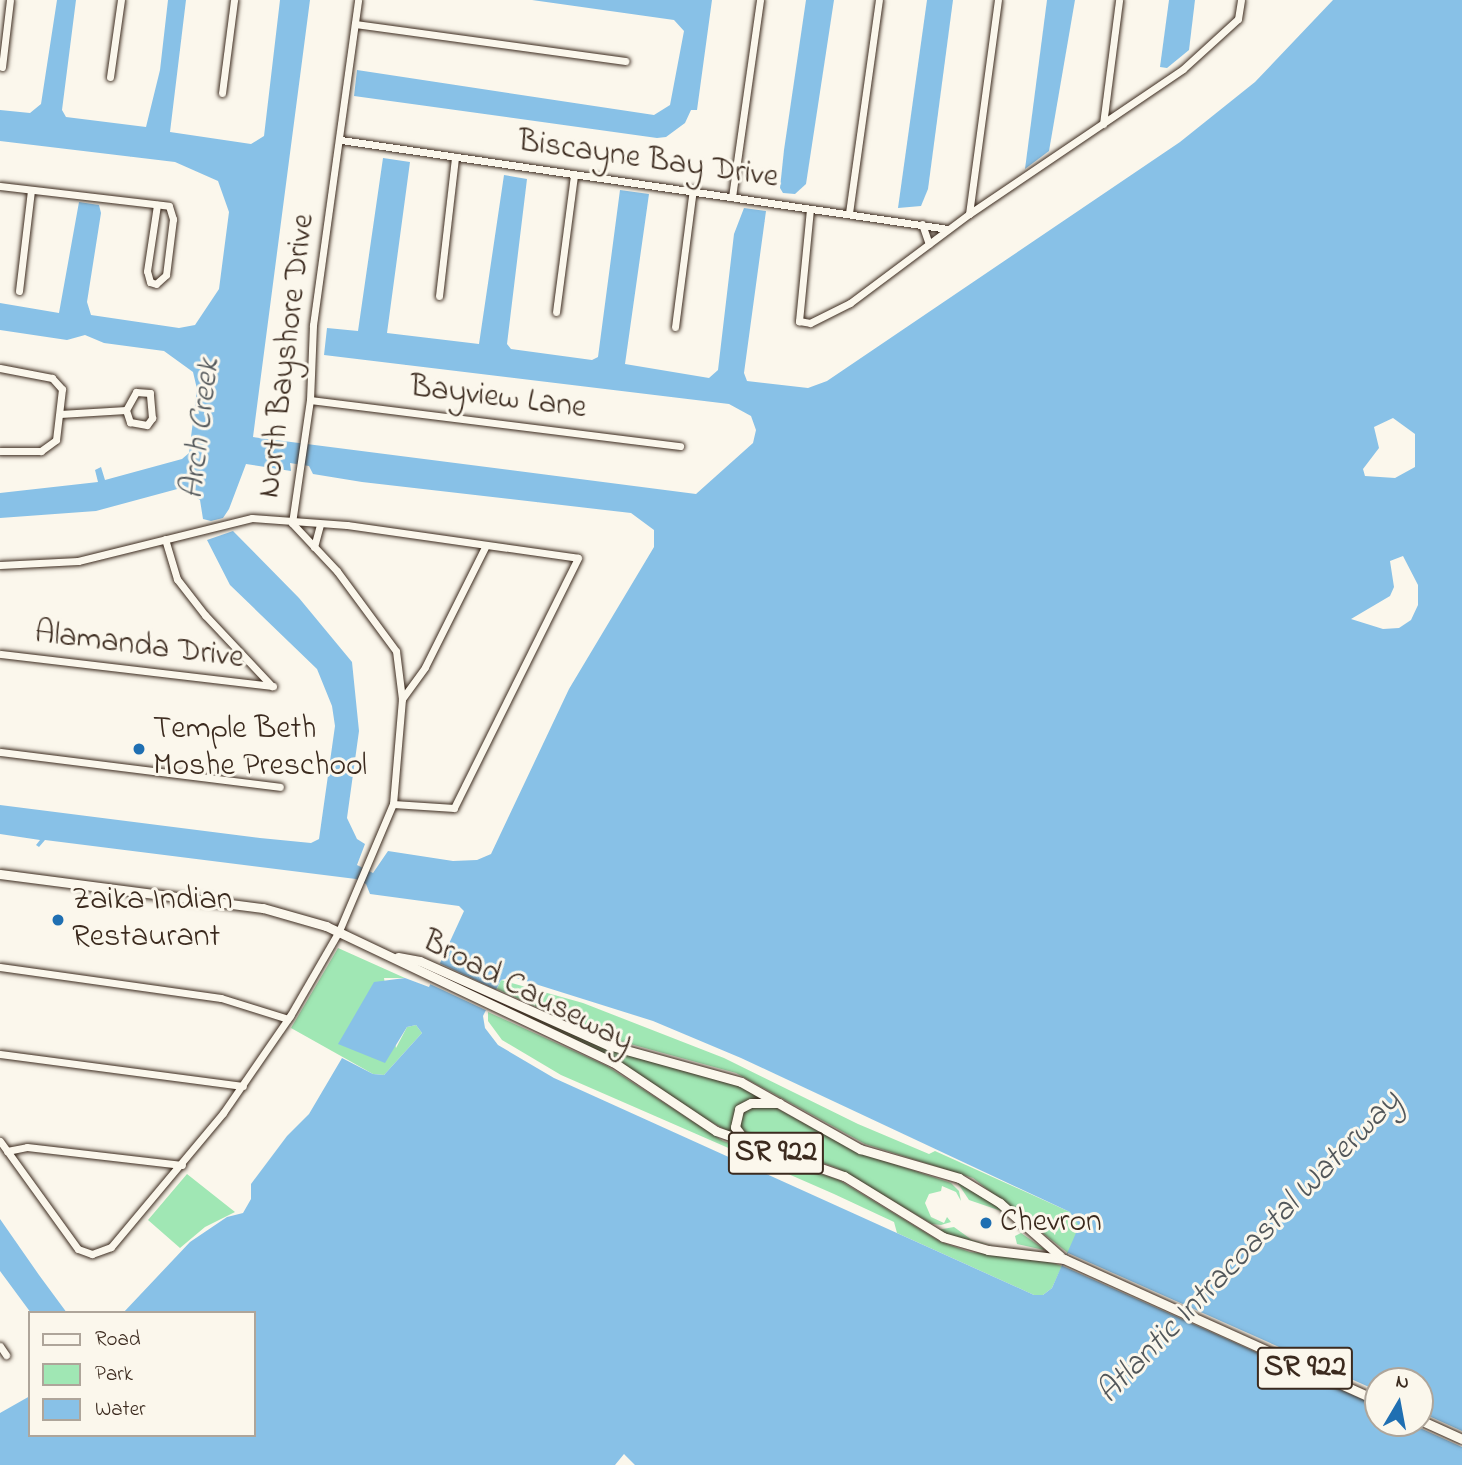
<!DOCTYPE html>
<html>
<head>
<meta charset="utf-8">
<style>
  body { margin:0 }
  #map { position:relative; width:1462px; height:1465px; overflow:hidden; background:#fbf7ec; font-family:"Indie Flower",sans-serif }
  div>[style] { position:absolute }
  .green>* { inset:0; background:#a0e7b4 }
  .water>* { inset:0; background:#88c1e7 }
  .pier>* { inset:0; background:#fbf7ec; transform-origin:0 0 }
  .roads { filter:drop-shadow(0 0 2px #3b2a1e) drop-shadow(0 0 2px #3b2a1e) }
  .minor>* { height:7px; margin:-3.5px; padding:0 3.5px; transform-origin:3.5px; border-radius:3.5px; background:#fbf7ec }
  .major>* { height:9px; margin:-4.5px; padding:0 4.5px; transform-origin:4.5px; border-radius:4.5px; background:#fbf7ec }
  .dots>* { width:19px; height:19px; translate:-50% -50%; box-sizing:border-box; border:4px solid #fbf7ec; border-radius:50% }
  span { translate:-50% -50%; white-space:nowrap; text-align:center; line-height:1.15; -webkit-text-stroke:6px #fbf7ec; paint-order:stroke }
  .shield-label span { padding:2px 5px; background:#fbf7ec; border:2px solid; border-radius:5px; -webkit-text-stroke-width:0 }
  .shield-label { font-size:30px; color:#3b2a1e; font-weight:700 }
  .street-label { font-size:32px; color:#3b2a1e }
  .poi-label { font-size:32px; color:#3b2a1e }
  .left { translate:0 -50%; text-align:left }
  .water-label { font-size:33px; color:#52575a; font-style:italic }
  .legend { position:absolute; left:28px; top:1311px; width:228px; height:126px; box-sizing:border-box; background:#fbf7ec; border:2px solid #aea59a; margin:0; padding:9px 12px; list-style:none; font-size:21px; color:#3b2a1e }
  .legend li { display:flex; align-items:center; gap:14px; height:35px }
  .legend b { width:35px; border:2px solid #aea59a }
  .north { position:absolute; left:1364px; top:1367px; width:70px; height:70px; box-sizing:border-box; background:#fbf7ec; border:2px solid #aea59a; border-radius:50%; rotate:10deg; font-size:19px; font-weight:700; line-height:28px; text-align:center; color:#3b2a1e }
  .north::after { content:''; display:block; margin:auto; width:24px; height:32px; background:#1f6fb2; clip-path:polygon(50% 0,100% 100%,50% 72%,0 100%) }
</style>
</head>
<body>
<div id="map">
  <div class="green">
    <div style="clip-path:polygon(338px 948px,405px 978px,384px 978px,396px 1048px,407px 1027px,416px 1025px,422px 1033px,384px 1075px,373px 1074px,291px 1028px)"></div>
    <div style="clip-path:polygon(501px 980px,583px 1003px,724px 1058px,858px 1124px,929px 1154px,935px 1151px,1070px 1212px,1078px 1220px,1078px 1232px,1068px 1253px,973px 1178px,865px 1144px,736px 1073px,601px 1036px,497px 989px)"></div>
    <div style="clip-path:polygon(501px 1003px,599px 1046px,739px 1086px,765px 1098px,736px 1108px,732px 1122px,735px 1135px,684px 1107px,617px 1060px)"></div>
    <div style="clip-path:polygon(488px 1012px,607px 1066px,723px 1141px,839px 1180px,941px 1242px,970px 1252px,1041px 1259px,1062px 1266px,1052px 1288px,1043px 1295px,1034px 1295px,897px 1233px,894px 1222px,834px 1194px,561px 1075px,502px 1040px,488px 1021px)"></div>
    <div style="clip-path:polygon(771px 1105px,855px 1151px,951px 1183px,959px 1191px,961px 1201px,956px 1192px,942px 1186px,941px 1191px,929px 1194px,925px 1203px,931px 1217px,944px 1223px,947px 1217px,951px 1222px,941px 1225px,932px 1224px,837px 1168px,741px 1133px,737px 1124px,745px 1108px)"></div>
    <div style="clip-path:polygon(187px 1174px,235px 1212px,205px 1227px,180px 1248px,148px 1220px)"></div>
    <div style="clip-path:polygon(957px 1182px,993px 1202px,1004px 1212px,969px 1200px)"></div>
    <div style="clip-path:polygon(954px 1227px,972px 1240px,996px 1246px,950px 1236px,937px 1230px)"></div>
    <div style="clip-path:polygon(1021px 1233px,1044px 1249px,1044px 1250px,1017px 1244px,1015px 1236px)"></div>
  </div>
  <div class="water">
    <div style="clip-path:polygon(evenodd,57px 0,76px 0,62px 110px,66px 117px,146px 127px,160px 70px,168px 0,186px 0,170px 132px,251px 144px,264px 136px,280px 0,310px 0,253px 437px,696px 494px,753px 443px,756px 430px,751px 416px,729px 404px,324px 355px,327px 328px,358px 331px,383px 158px,410px 162px,387px 333px,479px 344px,504px 175px,527px 179px,507px 344px,511px 349px,592px 360px,598px 357px,620px 190px,649px 194px,625px 364px,709px 378px,718px 370px,734px 234px,744px 208px,766px 211px,744px 373px,747px 381px,808px 388px,827px 381px,1180px 142px,1255px 82px,1333px 0,1462px 0,1462px 1465px,635px 1465px,624px 1454px,615px 1465px,0 1465px,0 1413px,30px 1396px,30px 1435px,254px 1435px,254px 1313px,123px 1313px,190px 1242px,227px 1217px,243px 1213px,251px 1199px,251px 1184px,287px 1136px,309px 1114px,342px 1058px,373px 1074px,384px 1075px,422px 1033px,416px 1025px,407px 1027px,385px 1063px,338px 1044px,374px 982px,405px 978px,429px 987px,464px 911px,459px 906px,370px 894px,366px 884px,356px 879px,45px 840px,39px 847px,36px 845px,40px 840px,0 834px,0 805px,260px 838px,311px 843px,319px 839px,335px 726px,332px 706px,317px 669px,230px 585px,207px 540px,233px 531px,299px 598px,352px 662px,359px 731px,347px 818px,357px 839px,365px 844px,357px 865px,373px 873px,388px 851px,453px 861px,477px 860px,491px 854px,569px 689px,654px 547px,654px 530px,631px 513px,362px 482px,313px 474px,309px 466px,290px 463px,291px 471px,246px 464px,229px 509px,223px 518px,211px 521px,203px 519px,200px 500px,181px 488px,96px 511px,0 518px,0 493px,98px 482px,95px 470px,101px 467px,105px 480px,182px 459px,189px 453px,197px 389px,193px 372px,164px 351px,104px 343px,85px 335px,67px 340px,0 330px,0 303px,59px 313px,79px 202px,99px 205px,101px 213px,87px 302px,91px 315px,179px 328px,195px 325px,219px 289px,229px 212px,218px 181px,175px 162px,0 141px,0 110px,30px 113px,41px 104px,57px 0,1393px 418px,1415px 434px,1415px 467px,1395px 478px,1365px 476px,1363px 469px,1379px 448px,1374px 427px,1393px 418px,57px 0,1403px 556px,1418px 585px,1418px 605px,1411px 620px,1399px 628px,1383px 629px,1351px 619px,1390px 596px,1394px 587px,1390px 561px,1403px 556px,57px 0,513px 977px,653px 1021px,741px 1058px,1070px 1212px,1079px 1226px,1052px 1288px,1043px 1295px,1034px 1295px,554px 1078px,498px 1045px,485px 1028px,483px 1016px,501px 980px,513px 977px,57px 0,1378px 1381px,1420px 1381px,1420px 1423px,1378px 1423px,1378px 1381px)"></div>
    <div style="clip-path:polygon(532px 0,712px 0,697px 110px,691px 110px,685px 123px,666px 137px,657px 138px,354px 96px,357px 70px,654px 115px,670px 105px,684px 31px,674px 20px)"></div>
    <div style="clip-path:polygon(806px 0,834px 0,806px 184px,795px 194px,783px 193px,780px 188px,784px 150px)"></div>
    <div style="clip-path:polygon(927px 0,953px 0,928px 189px,921px 206px,898px 208px)"></div>
    <div style="clip-path:polygon(1047px 0,1075px 0,1049px 151px,1025px 169px)"></div>
    <div style="clip-path:polygon(1169px 0,1195px 0,1189px 50px,1167px 68px,1160px 67px)"></div>
    <div style="clip-path:polygon(0 1219px,39px 1275px,67px 1313px,31px 1313px,0 1271px)"></div>
  </div>
  <div class="pier">
    <div style="left:437px;top:962px;width:69px;height:23px;rotate:25deg"></div>
    <div style="left:1068px;top:1253px;width:340px;height:14px;rotate:24deg"></div>
    <div style="clip-path:polygon(1420px 1412px,1462px 1431px,1462px 1447px,1409px 1423px,1420px 1423px)"></div>
  </div>
  <div class="roads">
    <div class="minor">
      <div style="left:355px;top:24px;width:273px;rotate:7.8deg"></div>
      <div style="left:2px;top:67px;width:67px;rotate:-83.2deg"></div>
      <div style="left:110px;top:77px;width:78px;rotate:-81.9deg"></div>
      <div style="left:222px;top:93px;width:94px;rotate:-82.6deg"></div>
      <div style="left:1103px;top:124px;width:125px;rotate:-82.6deg"></div>
      <div style="left:341px;top:140px;width:613px;rotate:8.34deg"></div>
      <div style="left:0;top:186px;width:170px;rotate:6.7deg"></div>
      <div style="left:169px;top:206px;width:14px;rotate:73deg"></div>
      <div style="left:173px;top:219px;width:56px;rotate:97.1deg"></div>
      <div style="left:166px;top:275px;width:13px;rotate:138deg"></div>
      <div style="left:156px;top:284px;width:6px;rotate:-162deg"></div>
      <div style="left:150px;top:282px;width:11px;rotate:-105deg"></div>
      <div style="left:147px;top:271px;width:67px;rotate:-81.4deg"></div>
      <div style="left:732px;top:197px;width:199px;rotate:-81.9deg"></div>
      <div style="left:810px;top:209px;width:113px;rotate:95.6deg"></div>
      <div style="left:799px;top:321px;width:11px;rotate:10deg"></div>
      <div style="left:810px;top:323px;width:45px;rotate:-26.6deg"></div>
      <div style="left:850px;top:303px;width:149px;rotate:-36.8deg"></div>
      <div style="left:969px;top:214px;width:258px;rotate:-34.1deg"></div>
      <div style="left:1183px;top:69px;width:74px;rotate:-42.3deg"></div>
      <div style="left:1238px;top:19px;width:19px;rotate:-81deg"></div>
      <div style="left:849px;top:213px;width:215px;rotate:-82deg"></div>
      <div style="left:969px;top:214px;width:216px;rotate:-82.3deg"></div>
      <div style="left:922px;top:224px;width:21px;rotate:71deg"></div>
      <div style="left:19px;top:291px;width:101px;rotate:-83.2deg"></div>
      <div style="left:439px;top:296px;width:140px;rotate:-83.4deg"></div>
      <div style="left:556px;top:312px;width:137px;rotate:-82.5deg"></div>
      <div style="left:675px;top:327px;width:139px;rotate:-82.6deg"></div>
      <div style="left:0;top:368px;width:53px;rotate:10.9deg"></div>
      <div style="left:52px;top:378px;width:15px;rotate:48deg"></div>
      <div style="left:62px;top:389px;width:51px;rotate:96.7deg"></div>
      <div style="left:56px;top:440px;width:19px;rotate:144deg"></div>
      <div style="left:41px;top:451px;width:41px;rotate:180deg"></div>
      <div style="left:310px;top:400px;width:373px;rotate:7.1deg"></div>
      <div style="left:60px;top:414px;width:66px;rotate:-3.5deg"></div>
      <div style="left:126px;top:410px;width:13px;rotate:72deg"></div>
      <div style="left:130px;top:422px;width:17px;rotate:10deg"></div>
      <div style="left:147px;top:425px;width:9px;rotate:-54deg"></div>
      <div style="left:152px;top:418px;width:25px;rotate:-95deg"></div>
      <div style="left:150px;top:393px;width:14px;rotate:-176deg"></div>
      <div style="left:136px;top:392px;width:21px;rotate:119deg"></div>
      <div style="left:165px;top:539px;width:42px;rotate:73.3deg"></div>
      <div style="left:177px;top:579px;width:46px;rotate:52.1deg"></div>
      <div style="left:205px;top:615px;width:98px;rotate:46.7deg"></div>
      <div style="left:314px;top:547px;width:24px;rotate:-75deg"></div>
      <div style="left:0;top:565px;width:78px;rotate:-2.9deg"></div>
      <div style="left:78px;top:561px;width:179px;rotate:-13.9deg"></div>
      <div style="left:252px;top:518px;width:95px;rotate:4.2deg"></div>
      <div style="left:347px;top:525px;width:233px;rotate:8.1deg"></div>
      <div style="left:578px;top:558px;width:279px;rotate:116.4deg"></div>
      <div style="left:454px;top:808px;width:61px;rotate:-176.2deg"></div>
      <div style="left:0;top:654px;width:275px;rotate:6.7deg"></div>
      <div style="left:402px;top:699px;width:39px;rotate:-54deg"></div>
      <div style="left:425px;top:667px;width:134px;rotate:-63.4deg"></div>
      <div style="left:0;top:752px;width:282px;rotate:7.1deg"></div>
      <div style="left:0;top:967px;width:223px;rotate:8deg"></div>
      <div style="left:221px;top:998px;width:70px;rotate:17.4deg"></div>
      <div style="left:0;top:1054px;width:245px;rotate:7.5deg"></div>
      <div style="left:0;top:1141px;width:133px;rotate:54.2deg"></div>
      <div style="left:78px;top:1249px;width:15px;rotate:20deg"></div>
      <div style="left:92px;top:1254px;width:20px;rotate:-20deg"></div>
      <div style="left:111px;top:1247px;width:175px;rotate:-50.1deg"></div>
      <div style="left:223px;top:1113px;width:118px;rotate:-55.4deg"></div>
      <div style="left:290px;top:1016px;width:98px;rotate:-60deg"></div>
      <div style="left:339px;top:931px;width:138px;rotate:-67deg"></div>
      <div style="left:393px;top:804px;width:105px;rotate:-85.1deg"></div>
      <div style="left:402px;top:699px;width:48px;rotate:-97.1deg"></div>
      <div style="left:396px;top:651px;width:99px;rotate:-126.4deg"></div>
      <div style="left:337px;top:571px;width:66px;rotate:-133.2deg"></div>
      <div style="left:292px;top:523px;width:124px;rotate:-81.7deg"></div>
      <div style="left:310px;top:400px;width:75px;rotate:-87.7deg"></div>
      <div style="left:313px;top:325px;width:328px;rotate:-82.1deg"></div>
      <div style="left:7px;top:1151px;width:20px;rotate:-11deg"></div>
      <div style="left:27px;top:1147px;width:156px;rotate:6.6deg"></div>
      <div style="left:0;top:1346px;width:11px;rotate:56deg"></div>
    </div>
    <div class="major">
      <div style="left:0;top:874px;width:265px;rotate:7.4deg"></div>
      <div style="left:263px;top:908px;width:66px;rotate:15.9deg"></div>
      <div style="left:326px;top:926px;width:318px;rotate:25.4deg"></div>
      <div style="left:613px;top:1062px;width:124px;rotate:33.8deg"></div>
      <div style="left:716px;top:1131px;width:136px;rotate:19.4deg"></div>
      <div style="left:844px;top:1176px;width:116px;rotate:31.6deg"></div>
      <div style="left:943px;top:1237px;width:47px;rotate:16.1deg"></div>
      <div style="left:988px;top:1250px;width:77px;rotate:6.8deg"></div>
      <div style="left:1064px;top:1259px;width:345px;rotate:24.3deg"></div>
      <div style="left:398px;top:957px;width:22px;rotate:10deg"></div>
      <div style="left:420px;top:961px;width:206px;rotate:24.1deg"></div>
      <div style="left:608px;top:1045px;width:138px;rotate:15.5deg"></div>
      <div style="left:741px;top:1082px;width:137px;rotate:29.4deg"></div>
      <div style="left:860px;top:1149px;width:103px;rotate:16.3deg"></div>
      <div style="left:959px;top:1178px;width:48px;rotate:31.4deg"></div>
      <div style="left:1000px;top:1203px;width:80px;rotate:41.5deg"></div>
      <div style="left:747px;top:1143px;width:20px;rotate:-127deg"></div>
      <div style="left:735px;top:1127px;width:18px;rotate:-77deg"></div>
      <div style="left:739px;top:1109px;width:13px;rotate:-27deg"></div>
      <div style="left:751px;top:1103px;width:28px"></div>
      <div style="left:1420px;top:1420px;width:46px;rotate:24.3deg"></div>
    </div>
  </div>
  <div class="dots">
    <div style="left:139px;top:749px;background:#1f6fb2"></div>
    <div style="left:58px;top:920px;background:#1f6fb2"></div>
    <div style="left:986px;top:1223px;background:#1f6fb2"></div>
  </div>
  <div class="shield-label">
    <span style="left:776px;top:1153px">SR 922</span>
    <span style="left:1305px;top:1368px">SR 922</span>
  </div>
  <div class="street-label">
    <span style="left:648px;top:161px;rotate:8deg">Biscayne Bay Drive</span>
    <span style="left:288px;top:356px;rotate:-83deg">North Bayshore Drive</span>
    <span style="left:498px;top:399px;rotate:7deg">Bayview Lane</span>
    <span style="left:139px;top:647px;rotate:7deg">Alamanda Drive</span>
    <span style="left:527px;top:993px;rotate:27deg">Broad Causeway</span>
  </div>
  <div class="poi-label">
    <span class="left" style="left:153px;top:749px">Temple Beth<br>Moshe Preschool</span>
    <span class="left" style="left:72px;top:920px">Zaika Indian<br>Restaurant</span>
    <span class="left" style="left:1000px;top:1223px">Chevron</span>
  </div>
  <div class="water-label">
    <span style="left:202px;top:429px;rotate:-83deg">Arch Creek</span>
    <span style="left:1250px;top:1248px;rotate:-46deg">Atlantic Intracoastal Waterway</span>
  </div>
  <ul class="legend">
  <li><b style="height:9px;background:#fbf7ec"></b>Road</li>
  <li><b style="height:19px;background:#a0e7b4"></b>Park</li>
  <li><b style="height:19px;background:#88c1e7"></b>Water</li>
  </ul>
  <div class="north">N</div>
</div>
</body>
</html>
